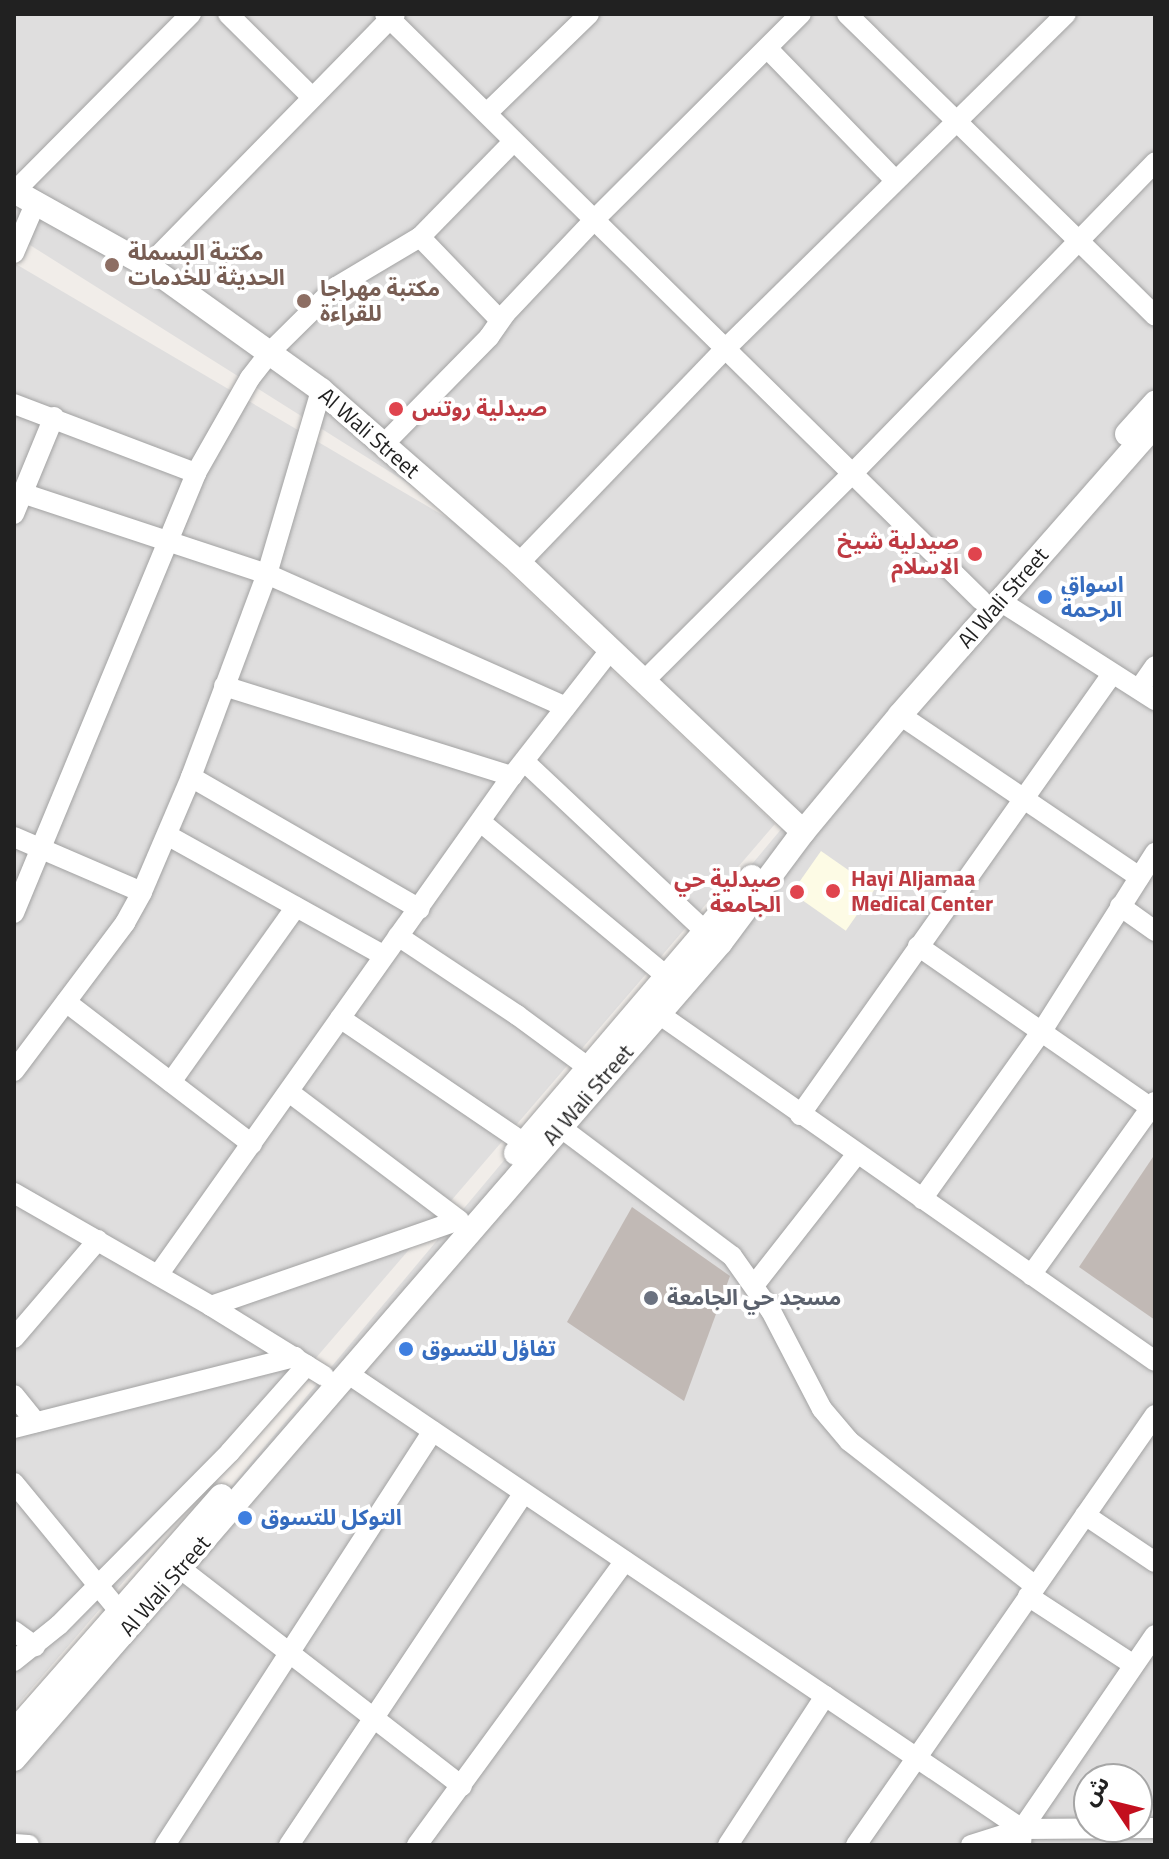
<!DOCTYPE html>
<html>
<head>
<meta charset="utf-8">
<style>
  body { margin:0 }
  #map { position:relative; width:1169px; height:1859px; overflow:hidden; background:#f1ede9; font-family:"Titillium Web","Noto Sans Arabic",sans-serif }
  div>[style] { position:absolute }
  .residential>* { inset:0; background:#dfdede }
  .education>* { inset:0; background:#fdfbe5; transform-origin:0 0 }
  .building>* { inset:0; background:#c1b9b5 }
  .roads { filter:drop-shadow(0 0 2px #a2a2a2) drop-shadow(0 0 2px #a2a2a2) }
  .minor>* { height:20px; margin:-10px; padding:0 10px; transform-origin:10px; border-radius:10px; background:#fff }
  .tertiary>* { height:24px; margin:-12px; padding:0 12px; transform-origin:12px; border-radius:12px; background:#fff }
  .dots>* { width:22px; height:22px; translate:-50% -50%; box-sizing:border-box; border:4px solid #fff; border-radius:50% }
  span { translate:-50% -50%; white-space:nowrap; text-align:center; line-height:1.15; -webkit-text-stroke:8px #fff; paint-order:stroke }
  .education-label { font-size:22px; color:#785e54; font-weight:700 }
  .left { translate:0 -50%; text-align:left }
  .health-label { font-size:22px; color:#be3a42; font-weight:700 }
  .right { translate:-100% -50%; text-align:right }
  .street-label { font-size:22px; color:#212121 }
  .shop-label { font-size:22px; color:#366cbe; font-weight:700 }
  .worship-label { font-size:22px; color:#5b616d; font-weight:700 }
  .frame { position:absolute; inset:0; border:16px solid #212121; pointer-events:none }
  .north { position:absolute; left:1073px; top:1763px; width:80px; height:80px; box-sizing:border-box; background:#fff; border:2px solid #a6a6a6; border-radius:50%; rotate:305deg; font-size:22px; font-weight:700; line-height:32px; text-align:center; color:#212121 }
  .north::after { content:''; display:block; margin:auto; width:28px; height:36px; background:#c30f1e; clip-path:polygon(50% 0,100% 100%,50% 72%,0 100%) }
</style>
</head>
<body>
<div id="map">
  <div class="residential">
    <div style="clip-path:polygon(evenodd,14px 14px,1155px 14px,1155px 1845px,14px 1845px,14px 1746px,788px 821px,460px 516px,14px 235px,14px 14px,1089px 1779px,1137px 1779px,1137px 1827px,1089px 1827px,1089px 1779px)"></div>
    <div style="clip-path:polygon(14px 263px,456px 523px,775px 824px,14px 1709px)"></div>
  </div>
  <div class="education">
    <div style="left:821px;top:851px;width:66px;height:51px;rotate:35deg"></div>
  </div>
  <div class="building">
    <div style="clip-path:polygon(1155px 1154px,1155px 1320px,1079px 1267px)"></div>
    <div style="clip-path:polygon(632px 1207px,730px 1276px,684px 1401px,567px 1322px)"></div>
  </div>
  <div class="roads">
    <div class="minor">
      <div style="left:228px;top:14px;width:118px;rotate:44.7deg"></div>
      <div style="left:385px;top:14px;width:836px;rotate:44.52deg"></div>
      <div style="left:847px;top:14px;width:431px;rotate:44.4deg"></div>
      <div style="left:768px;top:49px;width:182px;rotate:45.9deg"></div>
      <div style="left:487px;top:113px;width:142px;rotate:-44.1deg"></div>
      <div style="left:15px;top:191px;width:250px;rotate:-45.2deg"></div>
      <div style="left:420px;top:237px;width:115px;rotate:46.1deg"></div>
      <div style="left:14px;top:253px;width:56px;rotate:-66.7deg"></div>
      <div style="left:148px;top:266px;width:353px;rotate:-45.6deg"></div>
      <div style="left:14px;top:404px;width:195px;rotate:20.8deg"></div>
      <div style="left:384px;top:444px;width:150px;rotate:-45.5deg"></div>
      <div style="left:489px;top:337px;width:29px;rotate:-55deg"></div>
      <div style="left:506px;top:313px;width:128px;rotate:-46.6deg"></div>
      <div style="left:594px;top:220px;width:292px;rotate:-44.9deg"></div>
      <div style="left:22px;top:493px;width:258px;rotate:18.3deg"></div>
      <div style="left:267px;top:574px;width:327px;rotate:24deg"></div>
      <div style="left:14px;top:514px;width:105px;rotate:-67.6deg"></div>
      <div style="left:519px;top:563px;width:297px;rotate:-46.1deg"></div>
      <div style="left:725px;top:349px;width:478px;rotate:-44.5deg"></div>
      <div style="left:1000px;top:601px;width:184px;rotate:32.6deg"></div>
      <div style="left:643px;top:682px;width:295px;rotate:-44.9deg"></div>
      <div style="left:852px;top:474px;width:435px;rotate:-45.8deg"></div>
      <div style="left:224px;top:686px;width:302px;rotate:17.4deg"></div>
      <div style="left:1139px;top:689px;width:28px;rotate:-55deg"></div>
      <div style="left:900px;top:715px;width:289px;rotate:34.1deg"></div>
      <div style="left:526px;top:763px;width:245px;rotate:43.2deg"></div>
      <div style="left:191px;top:777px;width:264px;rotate:30deg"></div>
      <div style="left:482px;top:823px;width:239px;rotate:39.7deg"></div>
      <div style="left:167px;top:835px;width:248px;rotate:29.1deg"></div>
      <div style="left:14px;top:837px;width:139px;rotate:23.3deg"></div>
      <div style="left:1120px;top:906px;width:43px;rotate:35.5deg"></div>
      <div style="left:14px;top:913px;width:476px;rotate:-67.5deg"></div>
      <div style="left:196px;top:473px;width:109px;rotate:-60.4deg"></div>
      <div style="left:250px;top:378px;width:33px;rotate:-52deg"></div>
      <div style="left:270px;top:352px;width:93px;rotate:-44.6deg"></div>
      <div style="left:336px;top:287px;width:98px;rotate:-30.8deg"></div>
      <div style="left:420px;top:237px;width:133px;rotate:-45.6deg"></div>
      <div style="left:398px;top:936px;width:143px;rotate:33.6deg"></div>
      <div style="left:517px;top:1015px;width:89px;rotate:36.4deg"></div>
      <div style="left:918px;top:946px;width:284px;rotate:34.8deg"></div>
      <div style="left:66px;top:1002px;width:234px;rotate:37.4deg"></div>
      <div style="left:659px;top:1014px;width:605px;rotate:34.98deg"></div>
      <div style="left:340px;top:1018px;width:222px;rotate:34.2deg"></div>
      <div style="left:14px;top:1071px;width:185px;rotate:-53.1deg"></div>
      <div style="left:125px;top:923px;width:35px;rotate:-61deg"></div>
      <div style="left:142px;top:892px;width:125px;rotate:-66.9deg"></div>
      <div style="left:191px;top:777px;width:217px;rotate:-69.5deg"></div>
      <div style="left:267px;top:574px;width:192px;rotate:-73.6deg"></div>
      <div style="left:171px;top:1082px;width:215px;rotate:-54.5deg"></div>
      <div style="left:289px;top:1092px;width:213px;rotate:37deg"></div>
      <div style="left:800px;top:1115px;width:540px;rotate:-54.72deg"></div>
      <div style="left:560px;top:1127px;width:215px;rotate:36.9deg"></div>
      <div style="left:732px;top:1256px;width:67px;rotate:54.7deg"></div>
      <div style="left:771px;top:1311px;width:110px;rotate:62.5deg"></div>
      <div style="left:822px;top:1409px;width:42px;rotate:49.8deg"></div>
      <div style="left:849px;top:1441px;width:236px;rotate:37.9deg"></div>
      <div style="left:14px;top:1193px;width:227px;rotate:29.8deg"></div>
      <div style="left:211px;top:1306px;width:133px;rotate:31.8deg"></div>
      <div style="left:922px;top:1199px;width:206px;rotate:-54.5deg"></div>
      <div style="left:1042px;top:1031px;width:211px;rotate:-57.6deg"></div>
      <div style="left:158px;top:1275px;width:612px;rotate:-54.65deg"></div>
      <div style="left:512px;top:776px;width:157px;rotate:-52deg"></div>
      <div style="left:1031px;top:1275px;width:213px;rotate:-54.4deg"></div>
      <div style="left:755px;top:1284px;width:165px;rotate:-51.9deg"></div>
      <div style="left:211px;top:1306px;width:262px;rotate:-19.1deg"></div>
      <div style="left:14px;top:1338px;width:129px;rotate:-49.4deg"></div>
      <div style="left:347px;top:1373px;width:815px;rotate:34.04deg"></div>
      <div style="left:14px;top:1395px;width:35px;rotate:51deg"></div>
      <div style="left:14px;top:1428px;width:290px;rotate:-14.2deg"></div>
      <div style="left:14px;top:1483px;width:167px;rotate:50.6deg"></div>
      <div style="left:1085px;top:1515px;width:84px;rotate:33.9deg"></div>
      <div style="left:181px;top:1569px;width:355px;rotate:37.7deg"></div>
      <div style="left:1028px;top:1596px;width:126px;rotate:33.1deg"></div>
      <div style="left:14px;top:1631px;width:26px;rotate:36deg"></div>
      <div style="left:14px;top:1661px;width:58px;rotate:-38.7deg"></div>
      <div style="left:59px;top:1625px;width:243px;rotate:-45.3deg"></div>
      <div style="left:230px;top:1452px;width:116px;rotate:-48.5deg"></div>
      <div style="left:14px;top:1844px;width:15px;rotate:4deg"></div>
      <div style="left:165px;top:1845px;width:493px;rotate:-57.1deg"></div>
      <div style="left:289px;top:1845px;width:423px;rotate:-56.3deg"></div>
      <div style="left:417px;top:1845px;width:352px;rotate:-53.8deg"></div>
      <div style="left:728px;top:1845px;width:178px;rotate:-56.9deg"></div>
      <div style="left:856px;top:1845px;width:524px;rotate:-55.19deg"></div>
      <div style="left:971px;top:1845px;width:53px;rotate:-17.4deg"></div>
      <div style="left:1022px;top:1829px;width:133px;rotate:-0.4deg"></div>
      <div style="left:1021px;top:1845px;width:16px;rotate:-86deg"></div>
      <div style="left:1022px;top:1829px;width:235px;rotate:-55.6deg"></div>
    </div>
    <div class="tertiary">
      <div style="left:14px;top:191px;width:154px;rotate:29.2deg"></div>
      <div style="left:148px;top:266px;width:213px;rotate:35.6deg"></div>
      <div style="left:321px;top:390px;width:263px;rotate:41.1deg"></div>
      <div style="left:519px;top:563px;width:391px;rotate:43.4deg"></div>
      <div style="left:1127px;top:434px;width:42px;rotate:-47.9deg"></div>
      <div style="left:516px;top:1153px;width:363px;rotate:-49.5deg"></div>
      <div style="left:14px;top:1732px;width:314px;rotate:-48.7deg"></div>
      <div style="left:14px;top:1759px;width:1080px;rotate:-49.13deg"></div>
      <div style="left:721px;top:942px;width:137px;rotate:-53.3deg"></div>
      <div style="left:803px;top:832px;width:152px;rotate:-50.3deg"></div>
      <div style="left:900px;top:715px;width:386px;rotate:-48.7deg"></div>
    </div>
  </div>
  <div class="dots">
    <div style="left:112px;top:265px;background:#8d6e63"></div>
    <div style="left:304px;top:301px;background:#8d6e63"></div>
    <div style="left:396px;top:409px;background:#e0444e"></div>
    <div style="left:975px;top:554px;background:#e0444e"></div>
    <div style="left:1045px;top:597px;background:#3f7fe0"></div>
    <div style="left:833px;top:891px;background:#e0444e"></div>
    <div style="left:797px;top:892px;background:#e0444e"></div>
    <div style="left:651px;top:1298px;background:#6b7280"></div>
    <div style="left:406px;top:1349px;background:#3f7fe0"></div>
    <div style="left:245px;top:1518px;background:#3f7fe0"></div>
  </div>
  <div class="education-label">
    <span class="left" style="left:128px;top:265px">مكتبة البسملة<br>الحديثة للخدمات</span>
    <span class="left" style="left:320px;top:301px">مكتبة مهراجا<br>للقراءة</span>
  </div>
  <div class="health-label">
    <span class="left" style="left:412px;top:409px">صيدلية روتس</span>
    <span class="right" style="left:959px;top:554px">صيدلية شيخ<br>الاسلام</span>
    <span class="left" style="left:851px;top:891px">Hayi Aljamaa<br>Medical Center</span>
    <span class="right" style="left:781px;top:892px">صيدلية حي<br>الجامعة</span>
  </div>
  <div class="street-label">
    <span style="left:369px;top:433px;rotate:41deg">Al Wali Street</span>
    <span style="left:1003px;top:598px;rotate:-49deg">Al Wali Street</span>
    <span style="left:588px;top:1095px;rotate:-49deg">Al Wali Street</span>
    <span style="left:165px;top:1586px;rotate:-49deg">Al Wali Street</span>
  </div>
  <div class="shop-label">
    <span class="left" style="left:1061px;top:597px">اسواق<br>الرحمة</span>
    <span class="left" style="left:422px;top:1349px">تفاؤل للتسوق</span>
    <span class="left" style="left:261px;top:1518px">التوكل للتسوق</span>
  </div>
  <div class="worship-label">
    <span class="left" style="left:667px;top:1298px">مسجد حي الجامعة</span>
  </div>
  <div class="frame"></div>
  <div class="north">ش</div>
</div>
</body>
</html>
